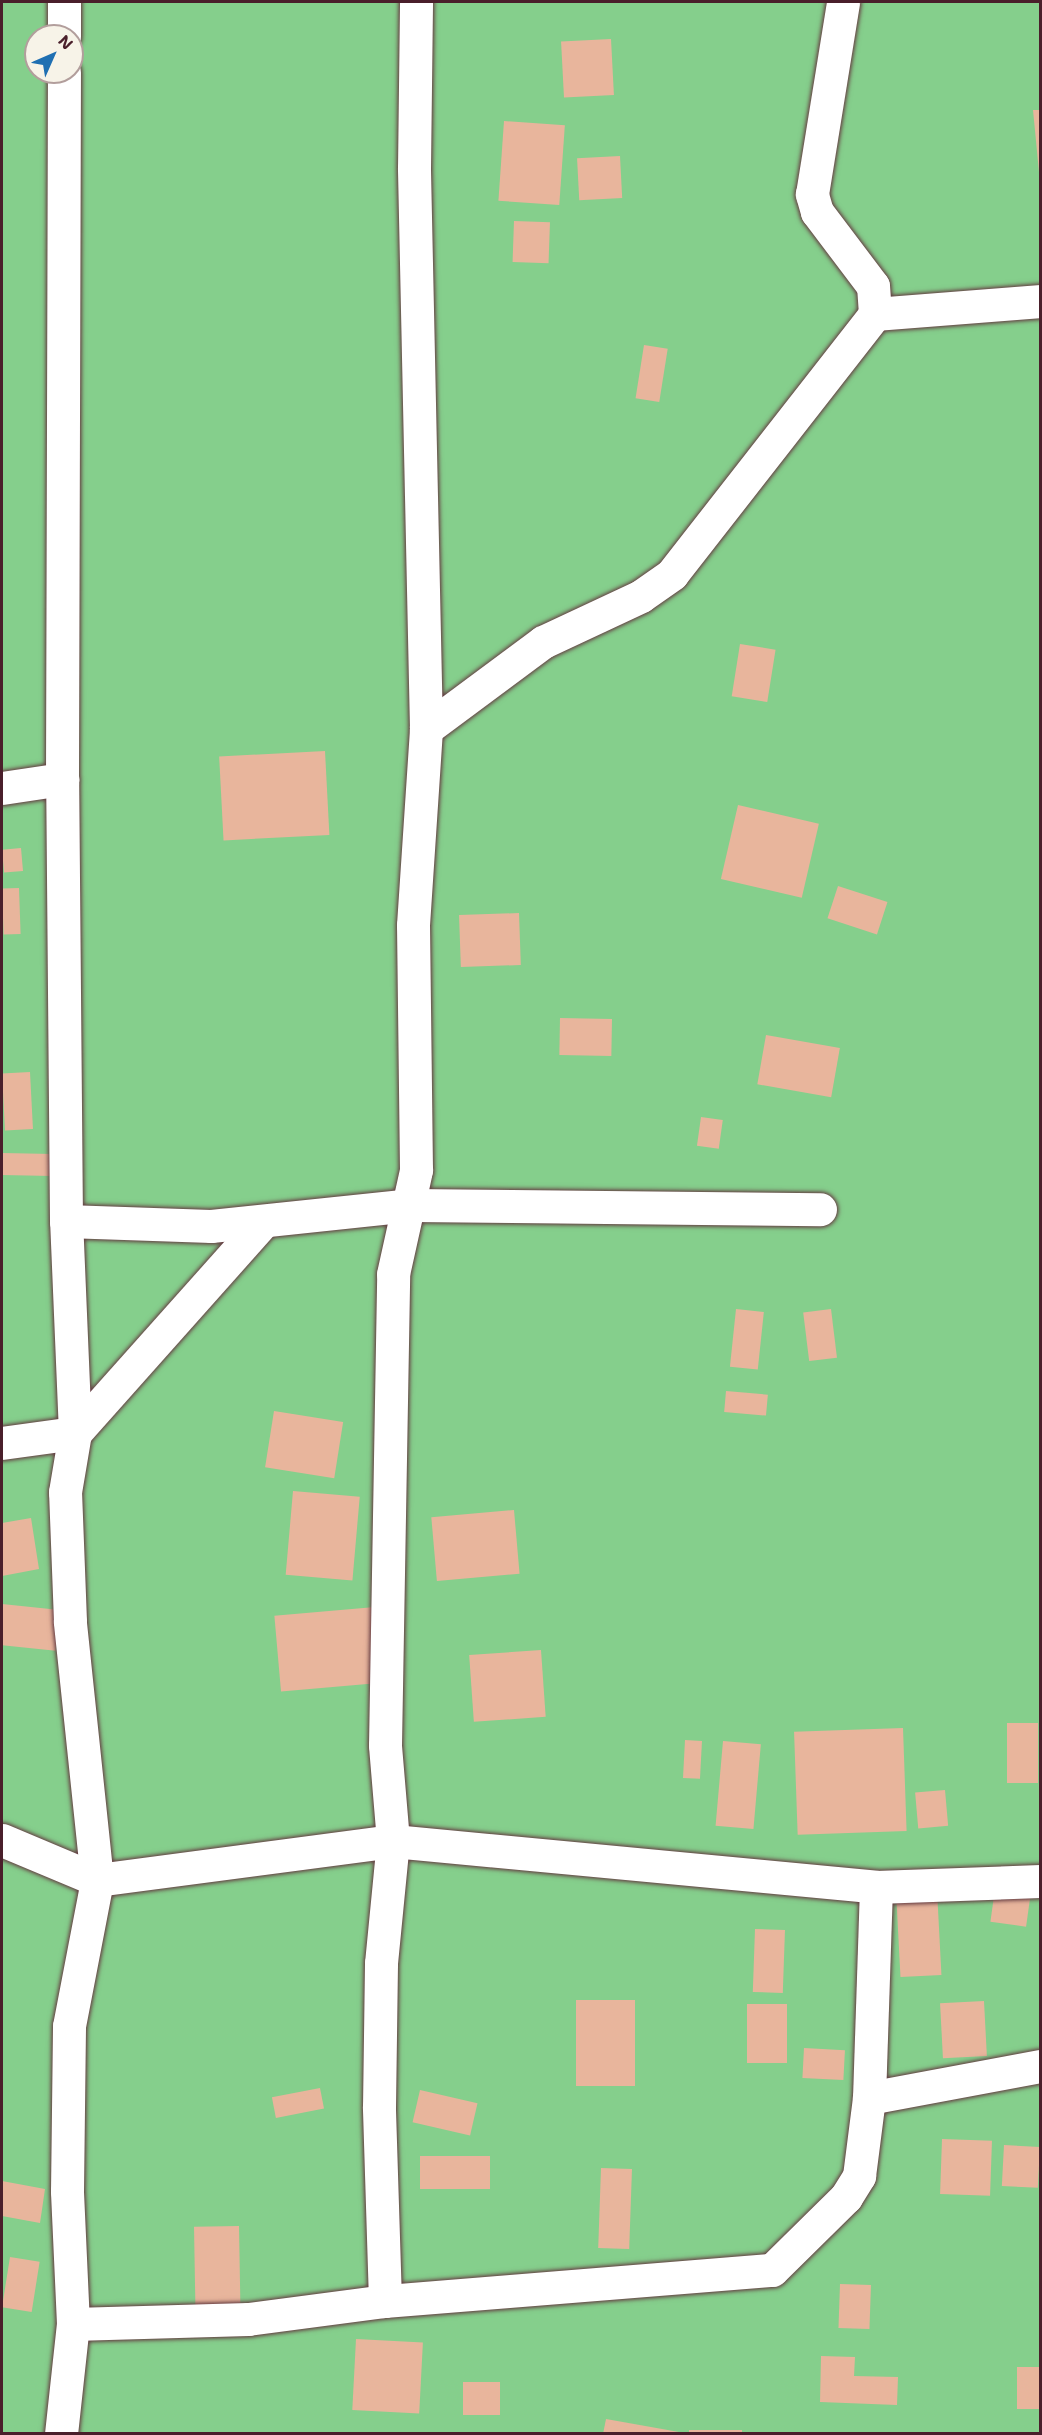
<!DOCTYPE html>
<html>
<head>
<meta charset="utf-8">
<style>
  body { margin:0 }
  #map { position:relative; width:1042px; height:2435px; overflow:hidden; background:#f4dbbe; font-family:"Shantell Sans",sans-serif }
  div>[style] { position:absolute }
  .green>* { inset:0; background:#85cf8c }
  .building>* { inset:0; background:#e8b59c; transform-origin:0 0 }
  .roads { filter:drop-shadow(0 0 2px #643b41) drop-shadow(0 0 2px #643b41) }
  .street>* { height:33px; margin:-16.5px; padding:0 16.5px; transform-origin:16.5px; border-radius:16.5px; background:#fff }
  span { translate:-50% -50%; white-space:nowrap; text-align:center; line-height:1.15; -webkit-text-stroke:6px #f7f3e8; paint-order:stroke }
  .frame { position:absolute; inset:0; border:3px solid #4a1f2b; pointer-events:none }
  .north { position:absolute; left:24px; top:24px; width:60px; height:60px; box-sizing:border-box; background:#f7f3e8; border:2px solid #b29e9c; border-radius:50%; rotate:45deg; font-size:16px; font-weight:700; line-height:24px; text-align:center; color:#4a1f2b }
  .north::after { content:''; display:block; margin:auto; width:21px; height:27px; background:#1f6fb2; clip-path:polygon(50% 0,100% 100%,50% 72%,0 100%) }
</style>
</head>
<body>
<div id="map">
  <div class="green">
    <div style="clip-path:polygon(evenodd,2px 2px,1040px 2px,1040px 2433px,2px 2433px,2px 2px,36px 36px,72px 36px,72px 72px,36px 72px,36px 36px)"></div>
  </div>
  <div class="building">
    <div style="left:611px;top:39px;width:56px;height:50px;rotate:87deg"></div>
    <div style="clip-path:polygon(1033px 110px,1040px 110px,1040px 172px,1039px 172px)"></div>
    <div style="left:504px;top:121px;width:61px;height:80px;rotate:4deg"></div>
    <div style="left:620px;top:156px;width:42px;height:43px;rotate:87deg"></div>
    <div style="left:514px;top:221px;width:36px;height:41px;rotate:2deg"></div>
    <div style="left:644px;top:345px;width:24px;height:54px;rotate:9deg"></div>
    <div style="left:740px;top:644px;width:36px;height:53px;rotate:9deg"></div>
    <div style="left:325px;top:751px;width:84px;height:106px;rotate:87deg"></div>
    <div style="left:738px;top:805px;width:83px;height:76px;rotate:13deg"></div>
    <div style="left:21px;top:848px;width:23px;height:19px;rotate:85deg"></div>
    <div style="left:838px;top:886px;width:52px;height:34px;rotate:18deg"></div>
    <div style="left:19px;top:888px;width:46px;height:17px;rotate:88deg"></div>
    <div style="left:519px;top:913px;width:52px;height:60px;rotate:88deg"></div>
    <div style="left:560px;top:1018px;width:52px;height:37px;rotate:1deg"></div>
    <div style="left:766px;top:1035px;width:75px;height:50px;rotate:10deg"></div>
    <div style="left:30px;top:1072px;width:57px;height:28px;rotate:87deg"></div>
    <div style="left:701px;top:1117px;width:22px;height:29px;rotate:8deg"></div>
    <div style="left:2px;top:1153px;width:51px;height:22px;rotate:1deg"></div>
    <div style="left:736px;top:1309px;width:28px;height:58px;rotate:6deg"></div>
    <div style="left:831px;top:1309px;width:49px;height:28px;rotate:83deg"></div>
    <div style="left:726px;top:1391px;width:42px;height:21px;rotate:5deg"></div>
    <div style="left:274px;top:1411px;width:70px;height:57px;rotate:9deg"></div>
    <div style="left:293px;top:1491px;width:67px;height:84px;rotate:5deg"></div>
    <div style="left:514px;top:1510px;width:64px;height:83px;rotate:85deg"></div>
    <div style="clip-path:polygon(31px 1518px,39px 1569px,2px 1576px,2px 1523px)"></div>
    <div style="left:2px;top:1604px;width:58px;height:41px;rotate:6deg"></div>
    <div style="left:375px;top:1607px;width:76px;height:101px;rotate:85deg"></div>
    <div style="left:541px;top:1650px;width:67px;height:72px;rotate:86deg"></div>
    <div style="left:1007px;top:1723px;width:31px;height:60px"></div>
    <div style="left:903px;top:1728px;width:103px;height:109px;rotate:88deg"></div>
    <div style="left:685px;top:1740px;width:17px;height:38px;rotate:3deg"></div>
    <div style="left:723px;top:1741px;width:38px;height:85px;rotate:5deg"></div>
    <div style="left:945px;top:1790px;width:36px;height:30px;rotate:85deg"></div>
    <div style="left:995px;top:1889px;width:36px;height:33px;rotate:8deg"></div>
    <div style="left:937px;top:1890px;width:85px;height:41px;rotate:87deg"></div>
    <div style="left:755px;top:1929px;width:30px;height:63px;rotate:2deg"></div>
    <div style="left:576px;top:2000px;width:59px;height:86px"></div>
    <div style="left:984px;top:2001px;width:55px;height:44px;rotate:87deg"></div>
    <div style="left:747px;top:2004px;width:40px;height:59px"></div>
    <div style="left:804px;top:2048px;width:41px;height:30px;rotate:3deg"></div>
    <div style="left:320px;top:2088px;width:21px;height:49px;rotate:79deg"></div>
    <div style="left:420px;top:2090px;width:59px;height:33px;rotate:13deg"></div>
    <div style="left:942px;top:2139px;width:50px;height:55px;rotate:2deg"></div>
    <div style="left:1004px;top:2145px;width:36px;height:41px;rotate:3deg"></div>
    <div style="left:420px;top:2156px;width:70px;height:33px"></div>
    <div style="left:601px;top:2168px;width:31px;height:80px;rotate:2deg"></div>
    <div style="clip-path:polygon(2px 2181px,45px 2189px,40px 2223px,2px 2216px)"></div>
    <div style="left:239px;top:2226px;width:80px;height:45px;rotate:89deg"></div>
    <div style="left:10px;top:2257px;width:30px;height:51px;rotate:9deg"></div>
    <div style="left:840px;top:2284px;width:31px;height:44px;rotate:2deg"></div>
    <div style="left:356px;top:2339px;width:67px;height:71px;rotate:3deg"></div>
    <div style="clip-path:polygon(821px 2356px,855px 2357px,854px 2376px,898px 2377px,897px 2405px,820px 2402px)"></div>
    <div style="left:1017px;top:2367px;width:23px;height:42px"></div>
    <div style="left:463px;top:2382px;width:37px;height:33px"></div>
    <div style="clip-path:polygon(606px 2419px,679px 2432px,679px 2434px,603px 2434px)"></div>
    <div style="left:689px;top:2430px;width:53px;height:4px"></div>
  </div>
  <div class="roads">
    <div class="street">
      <div style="left:64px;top:36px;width:34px;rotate:-90deg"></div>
      <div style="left:875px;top:314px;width:166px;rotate:-4.5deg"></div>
      <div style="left:426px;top:729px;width:146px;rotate:-36.6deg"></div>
      <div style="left:543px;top:642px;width:108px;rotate:-25.1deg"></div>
      <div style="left:641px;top:596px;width:38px;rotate:-35deg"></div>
      <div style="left:672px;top:574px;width:330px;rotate:-52deg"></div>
      <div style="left:875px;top:314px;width:28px;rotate:-94deg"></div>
      <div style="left:873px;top:286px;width:93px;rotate:-127.1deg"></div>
      <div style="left:817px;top:212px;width:19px;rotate:-106deg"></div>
      <div style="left:812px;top:194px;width:194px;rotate:-80.8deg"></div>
      <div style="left:2px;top:788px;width:61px;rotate:-8.5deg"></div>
      <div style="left:66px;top:1221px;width:145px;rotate:2deg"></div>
      <div style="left:211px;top:1226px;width:202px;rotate:-6deg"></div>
      <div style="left:412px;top:1205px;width:408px;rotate:0.6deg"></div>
      <div style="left:2px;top:1443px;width:74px;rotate:-7.8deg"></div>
      <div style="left:75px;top:1433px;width:280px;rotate:-48.3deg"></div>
      <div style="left:2px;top:1840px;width:103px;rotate:22.8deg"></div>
      <div style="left:97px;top:1880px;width:299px;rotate:-7.5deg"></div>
      <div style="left:393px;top:1841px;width:485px;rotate:5.4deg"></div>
      <div style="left:876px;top:1887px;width:164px;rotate:-2.1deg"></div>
      <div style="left:869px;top:2098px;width:174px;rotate:-10.6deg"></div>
      <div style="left:385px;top:2301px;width:194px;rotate:-91.8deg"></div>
      <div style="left:379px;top:2107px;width:144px;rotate:-89.2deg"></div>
      <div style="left:381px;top:1963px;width:123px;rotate:-84.4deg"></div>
      <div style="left:393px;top:1841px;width:96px;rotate:-94.8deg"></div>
      <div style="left:385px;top:1745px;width:471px;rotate:-89deg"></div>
      <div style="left:393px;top:1274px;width:107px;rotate:-77.5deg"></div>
      <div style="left:416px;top:1170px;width:245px;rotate:-90.7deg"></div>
      <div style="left:413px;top:925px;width:196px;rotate:-86.2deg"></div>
      <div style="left:426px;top:729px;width:561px;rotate:-91.23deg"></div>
      <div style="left:414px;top:168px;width:166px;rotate:-89.3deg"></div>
      <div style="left:73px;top:2324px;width:175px;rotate:-1.6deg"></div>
      <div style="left:248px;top:2319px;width:138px;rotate:-7.5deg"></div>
      <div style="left:385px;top:2301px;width:388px;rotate:-4.6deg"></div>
      <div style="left:772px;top:2270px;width:104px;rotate:-44.6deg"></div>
      <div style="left:846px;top:2197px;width:25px;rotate:-58deg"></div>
      <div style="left:859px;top:2176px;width:79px;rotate:-82.7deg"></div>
      <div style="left:869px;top:2098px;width:211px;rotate:-88.1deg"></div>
      <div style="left:61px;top:2434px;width:111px;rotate:-83.8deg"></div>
      <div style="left:73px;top:2324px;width:133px;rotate:-92.6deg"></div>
      <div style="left:67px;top:2191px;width:165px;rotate:-89.3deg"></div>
      <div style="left:69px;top:2026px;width:149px;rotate:-79.1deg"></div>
      <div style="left:97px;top:1880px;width:260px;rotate:-96deg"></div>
      <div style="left:70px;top:1621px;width:129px;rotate:-92.2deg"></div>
      <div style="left:65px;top:1492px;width:60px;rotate:-80.4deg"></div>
      <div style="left:75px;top:1433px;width:212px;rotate:-92.4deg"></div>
      <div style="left:66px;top:1221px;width:442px;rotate:-90.5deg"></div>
      <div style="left:62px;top:779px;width:707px;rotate:-89.84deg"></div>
    </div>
  </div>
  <div class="frame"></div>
  <div class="north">N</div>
</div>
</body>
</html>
